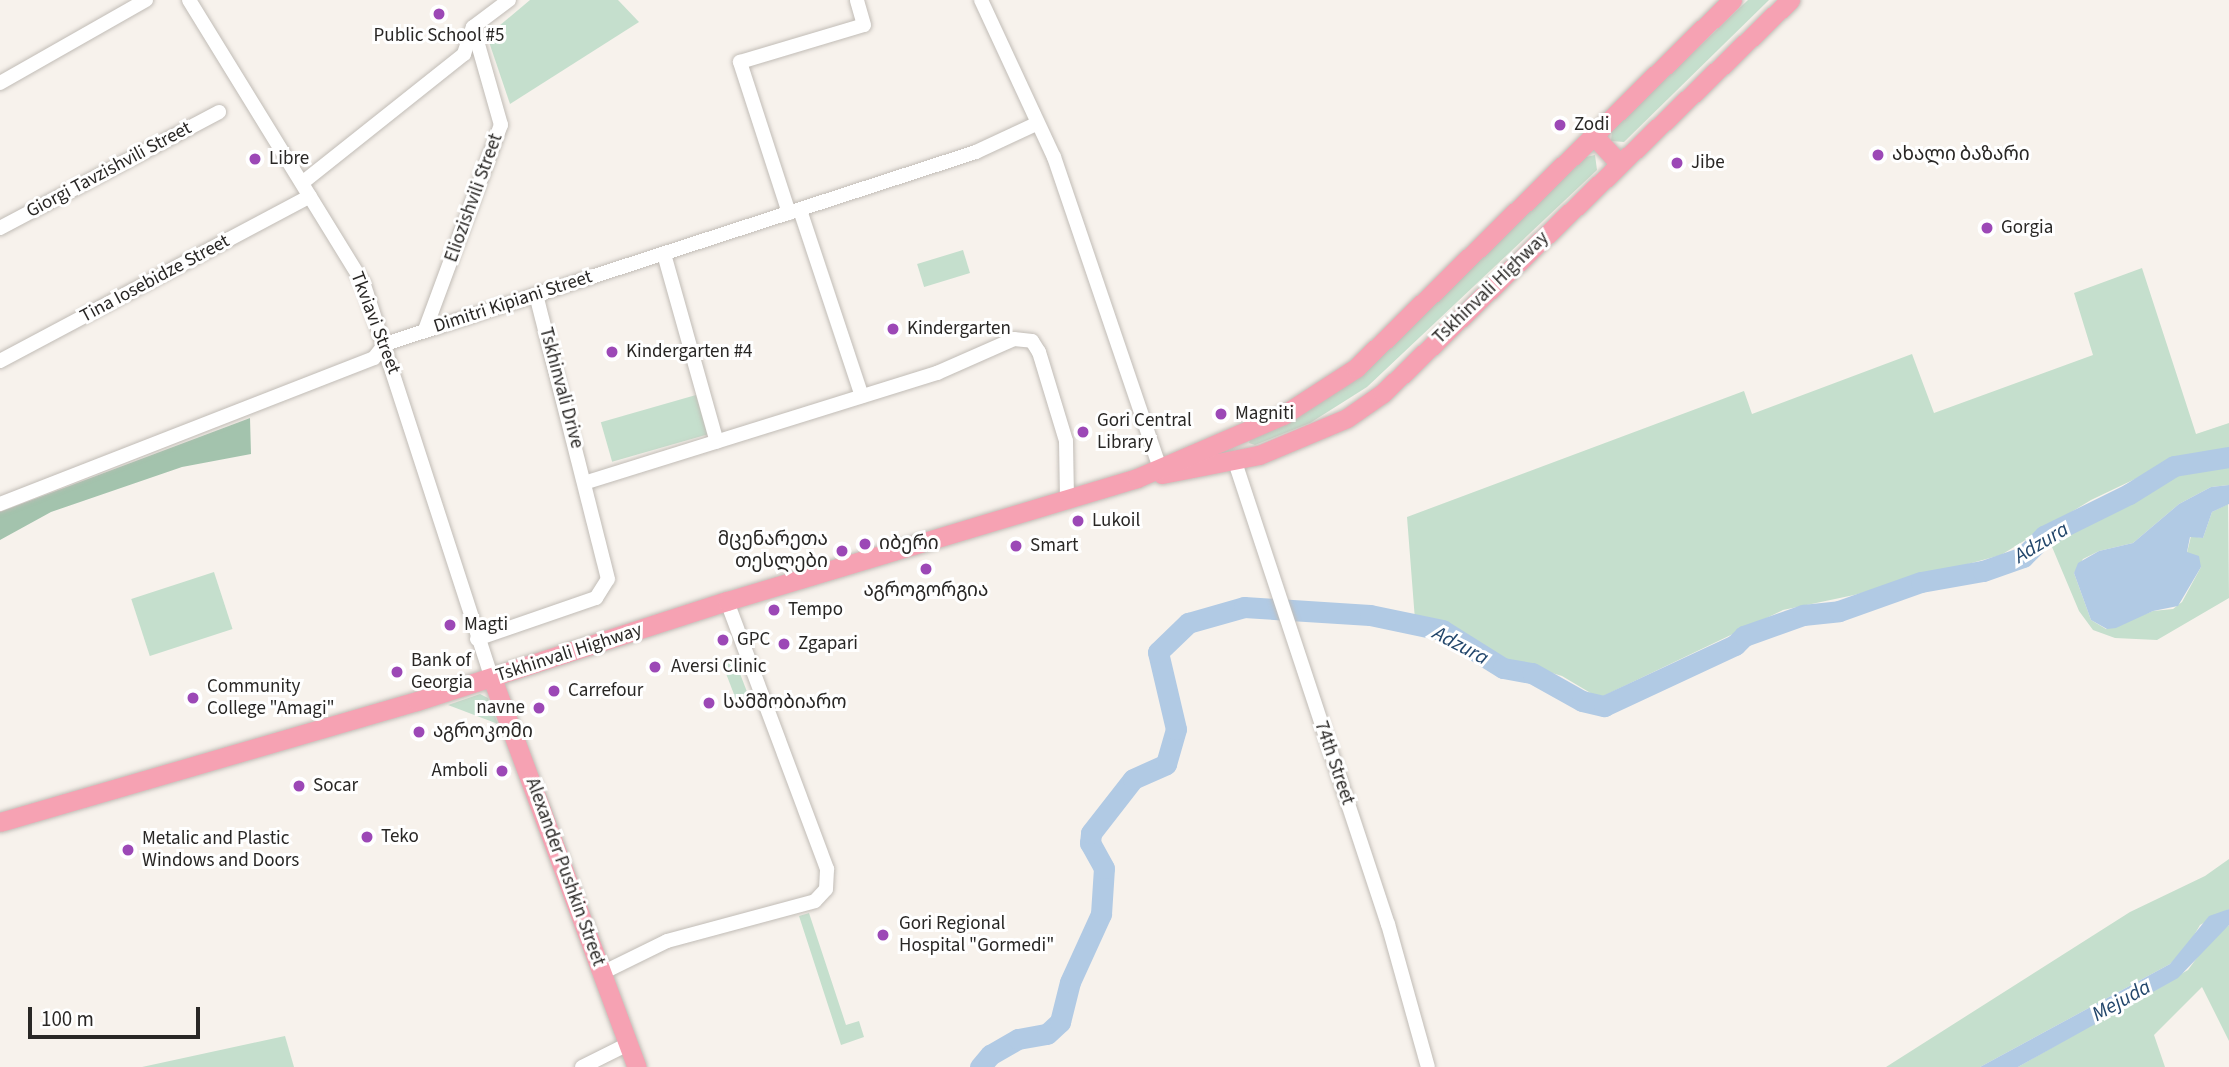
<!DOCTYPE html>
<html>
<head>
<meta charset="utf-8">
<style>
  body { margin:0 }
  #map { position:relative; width:2229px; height:1067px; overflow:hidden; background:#f7f2ec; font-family:"Source Sans 3","Noto Sans Georgian",sans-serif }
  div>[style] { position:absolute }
  .green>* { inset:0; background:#c5dfcd; transform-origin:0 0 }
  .forest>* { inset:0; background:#a3c3ad }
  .water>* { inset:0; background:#b1cae4 }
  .river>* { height:21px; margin:-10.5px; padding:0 10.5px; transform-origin:10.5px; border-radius:10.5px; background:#b1cae4 }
  .roads { filter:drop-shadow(0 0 2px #c1bcb6) drop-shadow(0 0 2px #c1bcb6) }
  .minor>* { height:14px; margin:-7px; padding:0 7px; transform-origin:7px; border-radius:7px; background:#fff }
  .major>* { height:19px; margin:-9.5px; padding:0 9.5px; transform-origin:9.5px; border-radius:9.5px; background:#f6a2b3 }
  .dots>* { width:19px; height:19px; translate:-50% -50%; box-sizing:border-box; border:4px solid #fff; border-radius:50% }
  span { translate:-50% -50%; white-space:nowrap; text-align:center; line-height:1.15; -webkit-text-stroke:6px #fff; paint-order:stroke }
  .poi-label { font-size:19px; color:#292725 }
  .left { translate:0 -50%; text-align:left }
  .right { translate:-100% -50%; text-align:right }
  .street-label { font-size:19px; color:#292725 }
  .water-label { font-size:21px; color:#22466b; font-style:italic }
  .scale { position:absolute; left:28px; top:1007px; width:172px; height:32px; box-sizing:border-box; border:4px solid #292725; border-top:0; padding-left:9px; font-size:21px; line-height:24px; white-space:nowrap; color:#292725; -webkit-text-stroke:5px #fff; paint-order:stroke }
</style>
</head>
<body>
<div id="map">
  <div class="green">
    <div style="clip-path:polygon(530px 0,618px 0,639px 22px,510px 104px,487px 36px)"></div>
    <div style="clip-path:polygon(1748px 0,1769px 0,1624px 142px,1611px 141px,1612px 130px)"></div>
    <div style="clip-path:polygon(1595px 155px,1597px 170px,1367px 387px,1310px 423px,1255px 445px,1249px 443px,1251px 437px,1356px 378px,1586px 157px)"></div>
    <div style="left:963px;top:250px;width:24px;height:48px;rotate:73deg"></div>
    <div style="clip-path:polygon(2142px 268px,2196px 434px,2229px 423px,2229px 453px,2179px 458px,2091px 500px,2001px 555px,1854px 595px,1783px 610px,1599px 698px,1562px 676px,1506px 659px,1445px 625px,1415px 620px,1407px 517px,1744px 391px,1752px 414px,1912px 354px,1934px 413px,2093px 355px,2074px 293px)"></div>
    <div style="left:696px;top:395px;width:41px;height:99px;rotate:74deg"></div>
    <div style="clip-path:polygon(2229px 457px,2229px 485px,2211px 487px,2179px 504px,2133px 543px,2099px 551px,2083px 559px,2074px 573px,2091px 620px,2106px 629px,2153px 611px,2173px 609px,2182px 602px,2201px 567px,2187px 553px,2191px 536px,2203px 538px,2212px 512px,2228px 504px,2229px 598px,2157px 640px,2115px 638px,2093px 630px,2079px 611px,2047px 535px,2129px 494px,2174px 466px)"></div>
    <div style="left:214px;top:572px;width:60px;height:87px;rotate:72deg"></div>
    <div style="left:734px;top:658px;width:51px;height:13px;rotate:69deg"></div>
    <div style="clip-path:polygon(480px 694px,488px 698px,498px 724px,448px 705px)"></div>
    <div style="clip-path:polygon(2229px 859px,2229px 909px,2200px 925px,2186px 949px,2170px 964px,1980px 1067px,1886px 1067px,2130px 912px,2205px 876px)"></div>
    <div style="clip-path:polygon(809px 913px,846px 1025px,859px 1021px,864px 1037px,841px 1045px,799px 916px)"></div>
    <div style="clip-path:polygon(2229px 925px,2229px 1041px,2202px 987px,2154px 1035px,2165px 1067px,2018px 1067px,2188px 970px,2210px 940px)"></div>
    <div style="clip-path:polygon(285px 1036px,294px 1067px,142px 1067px)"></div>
  </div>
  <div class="forest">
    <div style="clip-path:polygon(250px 418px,251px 454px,182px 467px,51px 512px,0 540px,0 512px)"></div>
  </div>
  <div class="water">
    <div style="clip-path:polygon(2229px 485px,2229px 504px,2212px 512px,2203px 538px,2190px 537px,2187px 552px,2199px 556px,2201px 567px,2178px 606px,2153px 611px,2116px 628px,2107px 629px,2091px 620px,2074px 573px,2078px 563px,2099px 551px,2133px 543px,2179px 504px,2211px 487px)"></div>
    <div style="clip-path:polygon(2229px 909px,2229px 925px,2178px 978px,2018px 1067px,1980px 1067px,2170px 964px,2209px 916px)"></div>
  </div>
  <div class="river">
    <div style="left:980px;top:1067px;width:16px;rotate:-50deg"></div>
    <div style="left:990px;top:1055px;width:32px;rotate:-30deg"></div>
    <div style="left:1018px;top:1039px;width:29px;rotate:-10deg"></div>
    <div style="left:1047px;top:1034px;width:18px;rotate:-43deg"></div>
    <div style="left:1060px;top:1022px;width:41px;rotate:-76deg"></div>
    <div style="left:1070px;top:982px;width:75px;rotate:-65.5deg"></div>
    <div style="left:1101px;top:914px;width:46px;rotate:-86.3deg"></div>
    <div style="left:1104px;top:868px;width:29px;rotate:-119deg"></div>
    <div style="left:1090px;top:843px;width:10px;rotate:-84deg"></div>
    <div style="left:1091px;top:833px;width:68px;rotate:-52.1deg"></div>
    <div style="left:1133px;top:779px;width:36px;rotate:-24deg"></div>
    <div style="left:1166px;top:764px;width:36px;rotate:-74deg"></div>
    <div style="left:1176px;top:729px;width:79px;rotate:-103.2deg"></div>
    <div style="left:1158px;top:652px;width:42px;rotate:-44deg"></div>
    <div style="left:1188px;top:623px;width:58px;rotate:-15.9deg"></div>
    <div style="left:1244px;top:607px;width:126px;rotate:3.6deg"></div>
    <div style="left:1370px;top:615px;width:74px;rotate:11.8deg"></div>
    <div style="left:1442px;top:630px;width:72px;rotate:31.9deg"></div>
    <div style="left:1503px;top:668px;width:29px;rotate:10deg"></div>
    <div style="left:1532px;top:673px;width:57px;rotate:29.2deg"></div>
    <div style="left:1582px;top:701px;width:23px;rotate:13deg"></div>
    <div style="left:1604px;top:706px;width:145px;rotate:-25deg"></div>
    <div style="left:1735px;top:645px;width:13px;rotate:-45deg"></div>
    <div style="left:1744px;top:636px;width:63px;rotate:-19.6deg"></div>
    <div style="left:1803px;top:615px;width:36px;rotate:-6deg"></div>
    <div style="left:1839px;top:611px;width:87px;rotate:-19.5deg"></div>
    <div style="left:1921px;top:582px;width:63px;rotate:-10.1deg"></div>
    <div style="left:1983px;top:571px;width:42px;rotate:-19.3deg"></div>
    <div style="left:2023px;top:557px;width:30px;rotate:-45deg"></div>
    <div style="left:2044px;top:536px;width:95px;rotate:-26.3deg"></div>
    <div style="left:2129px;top:494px;width:53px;rotate:-31.9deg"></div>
    <div style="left:2174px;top:466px;width:56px;rotate:-9.3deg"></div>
  </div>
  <div class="roads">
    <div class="minor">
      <div style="left:189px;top:0;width:334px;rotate:58.4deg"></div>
      <div style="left:364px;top:285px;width:413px;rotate:72deg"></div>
      <div style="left:981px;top:0;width:173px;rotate:65.1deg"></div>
      <div style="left:1054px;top:157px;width:329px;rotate:71.2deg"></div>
      <div style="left:473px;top:27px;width:45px;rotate:-36.9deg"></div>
      <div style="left:0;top:83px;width:168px;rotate:-29.6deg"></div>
      <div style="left:302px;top:183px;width:207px;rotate:-38.5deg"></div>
      <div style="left:464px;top:54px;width:28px;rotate:-72deg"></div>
      <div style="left:800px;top:210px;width:196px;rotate:71.6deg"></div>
      <div style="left:789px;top:213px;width:159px;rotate:-108deg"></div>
      <div style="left:740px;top:62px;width:129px;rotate:-16.6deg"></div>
      <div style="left:864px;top:25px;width:26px;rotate:-106deg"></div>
      <div style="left:0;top:228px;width:248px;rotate:-27.9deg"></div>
      <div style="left:664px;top:254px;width:195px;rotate:74.3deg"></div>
      <div style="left:425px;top:330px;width:219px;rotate:-69.7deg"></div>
      <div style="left:501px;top:125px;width:102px;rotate:-105.9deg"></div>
      <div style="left:0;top:361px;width:351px;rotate:-28deg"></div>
      <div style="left:1235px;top:462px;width:487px;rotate:71.7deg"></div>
      <div style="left:1388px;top:924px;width:148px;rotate:74.4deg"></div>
      <div style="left:587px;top:482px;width:367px;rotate:-17.3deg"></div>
      <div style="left:937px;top:373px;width:84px;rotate:-23.8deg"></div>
      <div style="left:1014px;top:339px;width:18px;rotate:6deg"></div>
      <div style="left:1032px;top:341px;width:13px;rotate:58deg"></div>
      <div style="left:1039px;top:352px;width:93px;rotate:73.1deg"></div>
      <div style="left:1066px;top:441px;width:58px;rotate:89deg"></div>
      <div style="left:0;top:504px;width:401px;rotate:-21.3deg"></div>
      <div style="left:374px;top:358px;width:18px;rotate:-52deg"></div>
      <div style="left:385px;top:344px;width:621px;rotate:-18deg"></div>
      <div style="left:976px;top:152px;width:66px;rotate:-25deg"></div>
      <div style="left:477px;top:639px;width:126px;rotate:-19deg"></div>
      <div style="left:596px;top:598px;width:22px;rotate:-58deg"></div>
      <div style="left:608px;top:579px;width:293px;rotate:-104.2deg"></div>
      <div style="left:602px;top:973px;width:72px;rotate:-26.2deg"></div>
      <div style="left:667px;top:941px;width:153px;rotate:-15.1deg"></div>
      <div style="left:815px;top:901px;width:16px;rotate:-47deg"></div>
      <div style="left:826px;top:889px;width:20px;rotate:-87deg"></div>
      <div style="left:827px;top:869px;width:286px;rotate:-110.5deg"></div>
      <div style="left:582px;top:1067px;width:51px;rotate:-26.6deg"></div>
    </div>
    <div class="major">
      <div style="left:1593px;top:135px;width:38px;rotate:47deg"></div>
      <div style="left:1162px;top:474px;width:99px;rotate:-11.1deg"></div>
      <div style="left:1259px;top:455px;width:95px;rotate:-22.8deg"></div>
      <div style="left:1347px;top:418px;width:44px;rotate:-34.8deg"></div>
      <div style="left:1383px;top:393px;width:566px;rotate:-44deg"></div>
      <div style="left:492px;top:678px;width:415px;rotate:69.6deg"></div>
      <div style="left:0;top:822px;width:434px;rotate:-16.2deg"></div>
      <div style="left:417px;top:701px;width:326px;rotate:-17.9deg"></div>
      <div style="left:727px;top:601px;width:428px;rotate:-16.7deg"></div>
      <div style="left:1137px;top:478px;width:159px;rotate:-23.3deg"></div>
      <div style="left:1283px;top:415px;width:87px;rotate:-32.8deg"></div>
      <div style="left:1356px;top:368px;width:526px;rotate:-44.38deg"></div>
    </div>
  </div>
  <div class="dots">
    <div style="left:439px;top:14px;background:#9c48b6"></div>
    <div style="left:1560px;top:125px;background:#9c48b6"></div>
    <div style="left:1878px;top:155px;background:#9c48b6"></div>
    <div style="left:255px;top:159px;background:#9c48b6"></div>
    <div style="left:1677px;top:163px;background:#9c48b6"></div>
    <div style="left:1987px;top:228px;background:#9c48b6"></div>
    <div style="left:893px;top:329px;background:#9c48b6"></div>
    <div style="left:612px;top:352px;background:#9c48b6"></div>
    <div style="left:1221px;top:414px;background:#9c48b6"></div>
    <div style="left:1083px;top:432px;background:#9c48b6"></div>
    <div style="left:1078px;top:521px;background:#9c48b6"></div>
    <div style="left:865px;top:544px;background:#9c48b6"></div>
    <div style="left:1016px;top:546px;background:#9c48b6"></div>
    <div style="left:842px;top:551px;background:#9c48b6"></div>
    <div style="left:926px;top:569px;background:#9c48b6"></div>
    <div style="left:774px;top:610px;background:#9c48b6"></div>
    <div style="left:450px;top:625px;background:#9c48b6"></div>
    <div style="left:723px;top:640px;background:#9c48b6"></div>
    <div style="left:784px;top:644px;background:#9c48b6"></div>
    <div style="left:655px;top:667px;background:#9c48b6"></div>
    <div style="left:397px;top:672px;background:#9c48b6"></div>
    <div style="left:554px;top:691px;background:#9c48b6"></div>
    <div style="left:193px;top:698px;background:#9c48b6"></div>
    <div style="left:709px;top:703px;background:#9c48b6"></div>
    <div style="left:539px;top:708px;background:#9c48b6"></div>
    <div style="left:419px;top:732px;background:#9c48b6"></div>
    <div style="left:502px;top:771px;background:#9c48b6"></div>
    <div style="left:299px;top:786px;background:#9c48b6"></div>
    <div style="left:367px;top:837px;background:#9c48b6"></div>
    <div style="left:128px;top:850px;background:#9c48b6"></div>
    <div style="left:883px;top:935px;background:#9c48b6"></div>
  </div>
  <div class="poi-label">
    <span style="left:439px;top:36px">Public School #5</span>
    <span class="left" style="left:1574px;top:125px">Zodi</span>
    <span class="left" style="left:1892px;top:155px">ახალი ბაზარი</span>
    <span class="left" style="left:269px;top:159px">Libre</span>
    <span class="left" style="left:1691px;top:163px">Jibe</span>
    <span class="left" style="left:2001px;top:228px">Gorgia</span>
    <span class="left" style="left:907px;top:329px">Kindergarten</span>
    <span class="left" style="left:626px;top:352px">Kindergarten #4</span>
    <span class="left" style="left:1235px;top:414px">Magniti</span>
    <span class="left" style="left:1097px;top:432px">Gori Central<br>Library</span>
    <span class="left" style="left:1092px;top:521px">Lukoil</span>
    <span class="right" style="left:828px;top:551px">მცენარეთა<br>თესლები</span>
    <span class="left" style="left:879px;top:544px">იბერი</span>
    <span class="left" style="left:1030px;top:546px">Smart</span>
    <span style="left:926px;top:591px">აგროგორგია</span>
    <span class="left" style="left:788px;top:610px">Tempo</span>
    <span class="left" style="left:464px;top:625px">Magti</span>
    <span class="left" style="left:737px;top:640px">GPC</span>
    <span class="left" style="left:798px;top:644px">Zgapari</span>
    <span class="left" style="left:411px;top:672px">Bank of<br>Georgia</span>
    <span class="left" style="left:671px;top:667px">Aversi Clinic</span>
    <span class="left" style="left:207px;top:698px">Community<br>College "Amagi"</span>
    <span class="left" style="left:568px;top:691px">Carrefour</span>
    <span class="left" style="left:723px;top:703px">სამშობიარო</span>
    <span class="right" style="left:525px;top:708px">navne</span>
    <span class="left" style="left:433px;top:732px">აგროკომი</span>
    <span class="right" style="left:488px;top:771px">Amboli</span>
    <span class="left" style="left:313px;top:786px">Socar</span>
    <span class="left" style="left:381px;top:837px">Teko</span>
    <span class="left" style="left:142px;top:850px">Metalic and Plastic<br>Windows and Doors</span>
    <span class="left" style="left:899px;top:935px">Gori Regional<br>Hospital "Gormedi"</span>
  </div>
  <div class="street-label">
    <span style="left:109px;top:170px;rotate:-28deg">Giorgi Tavzishvili Street</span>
    <span style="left:474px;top:198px;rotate:-70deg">Eliozishvili Street</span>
    <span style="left:155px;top:279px;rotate:-28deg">Tina Iosebidze Street</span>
    <span style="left:1491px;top:288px;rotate:-44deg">Tskhinvali Highway</span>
    <span style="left:513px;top:302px;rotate:-18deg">Dimitri Kipiani Street</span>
    <span style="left:375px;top:323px;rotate:69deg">Tkviavi Street</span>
    <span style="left:561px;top:388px;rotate:75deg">Tskhinvali Drive</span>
    <span style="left:569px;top:653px;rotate:-18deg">Tskhinvali Highway</span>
    <span style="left:1334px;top:763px;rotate:71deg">74th Street</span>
    <span style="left:565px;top:872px;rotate:70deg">Alexander Pushkin Street</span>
  </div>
  <div class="water-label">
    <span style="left:2041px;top:542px;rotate:-31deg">Adzura</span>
    <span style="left:1461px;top:645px;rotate:28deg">Adzura</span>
    <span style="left:2121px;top:1000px;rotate:-29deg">Mejuda</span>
  </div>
  <div class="scale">100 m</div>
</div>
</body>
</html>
